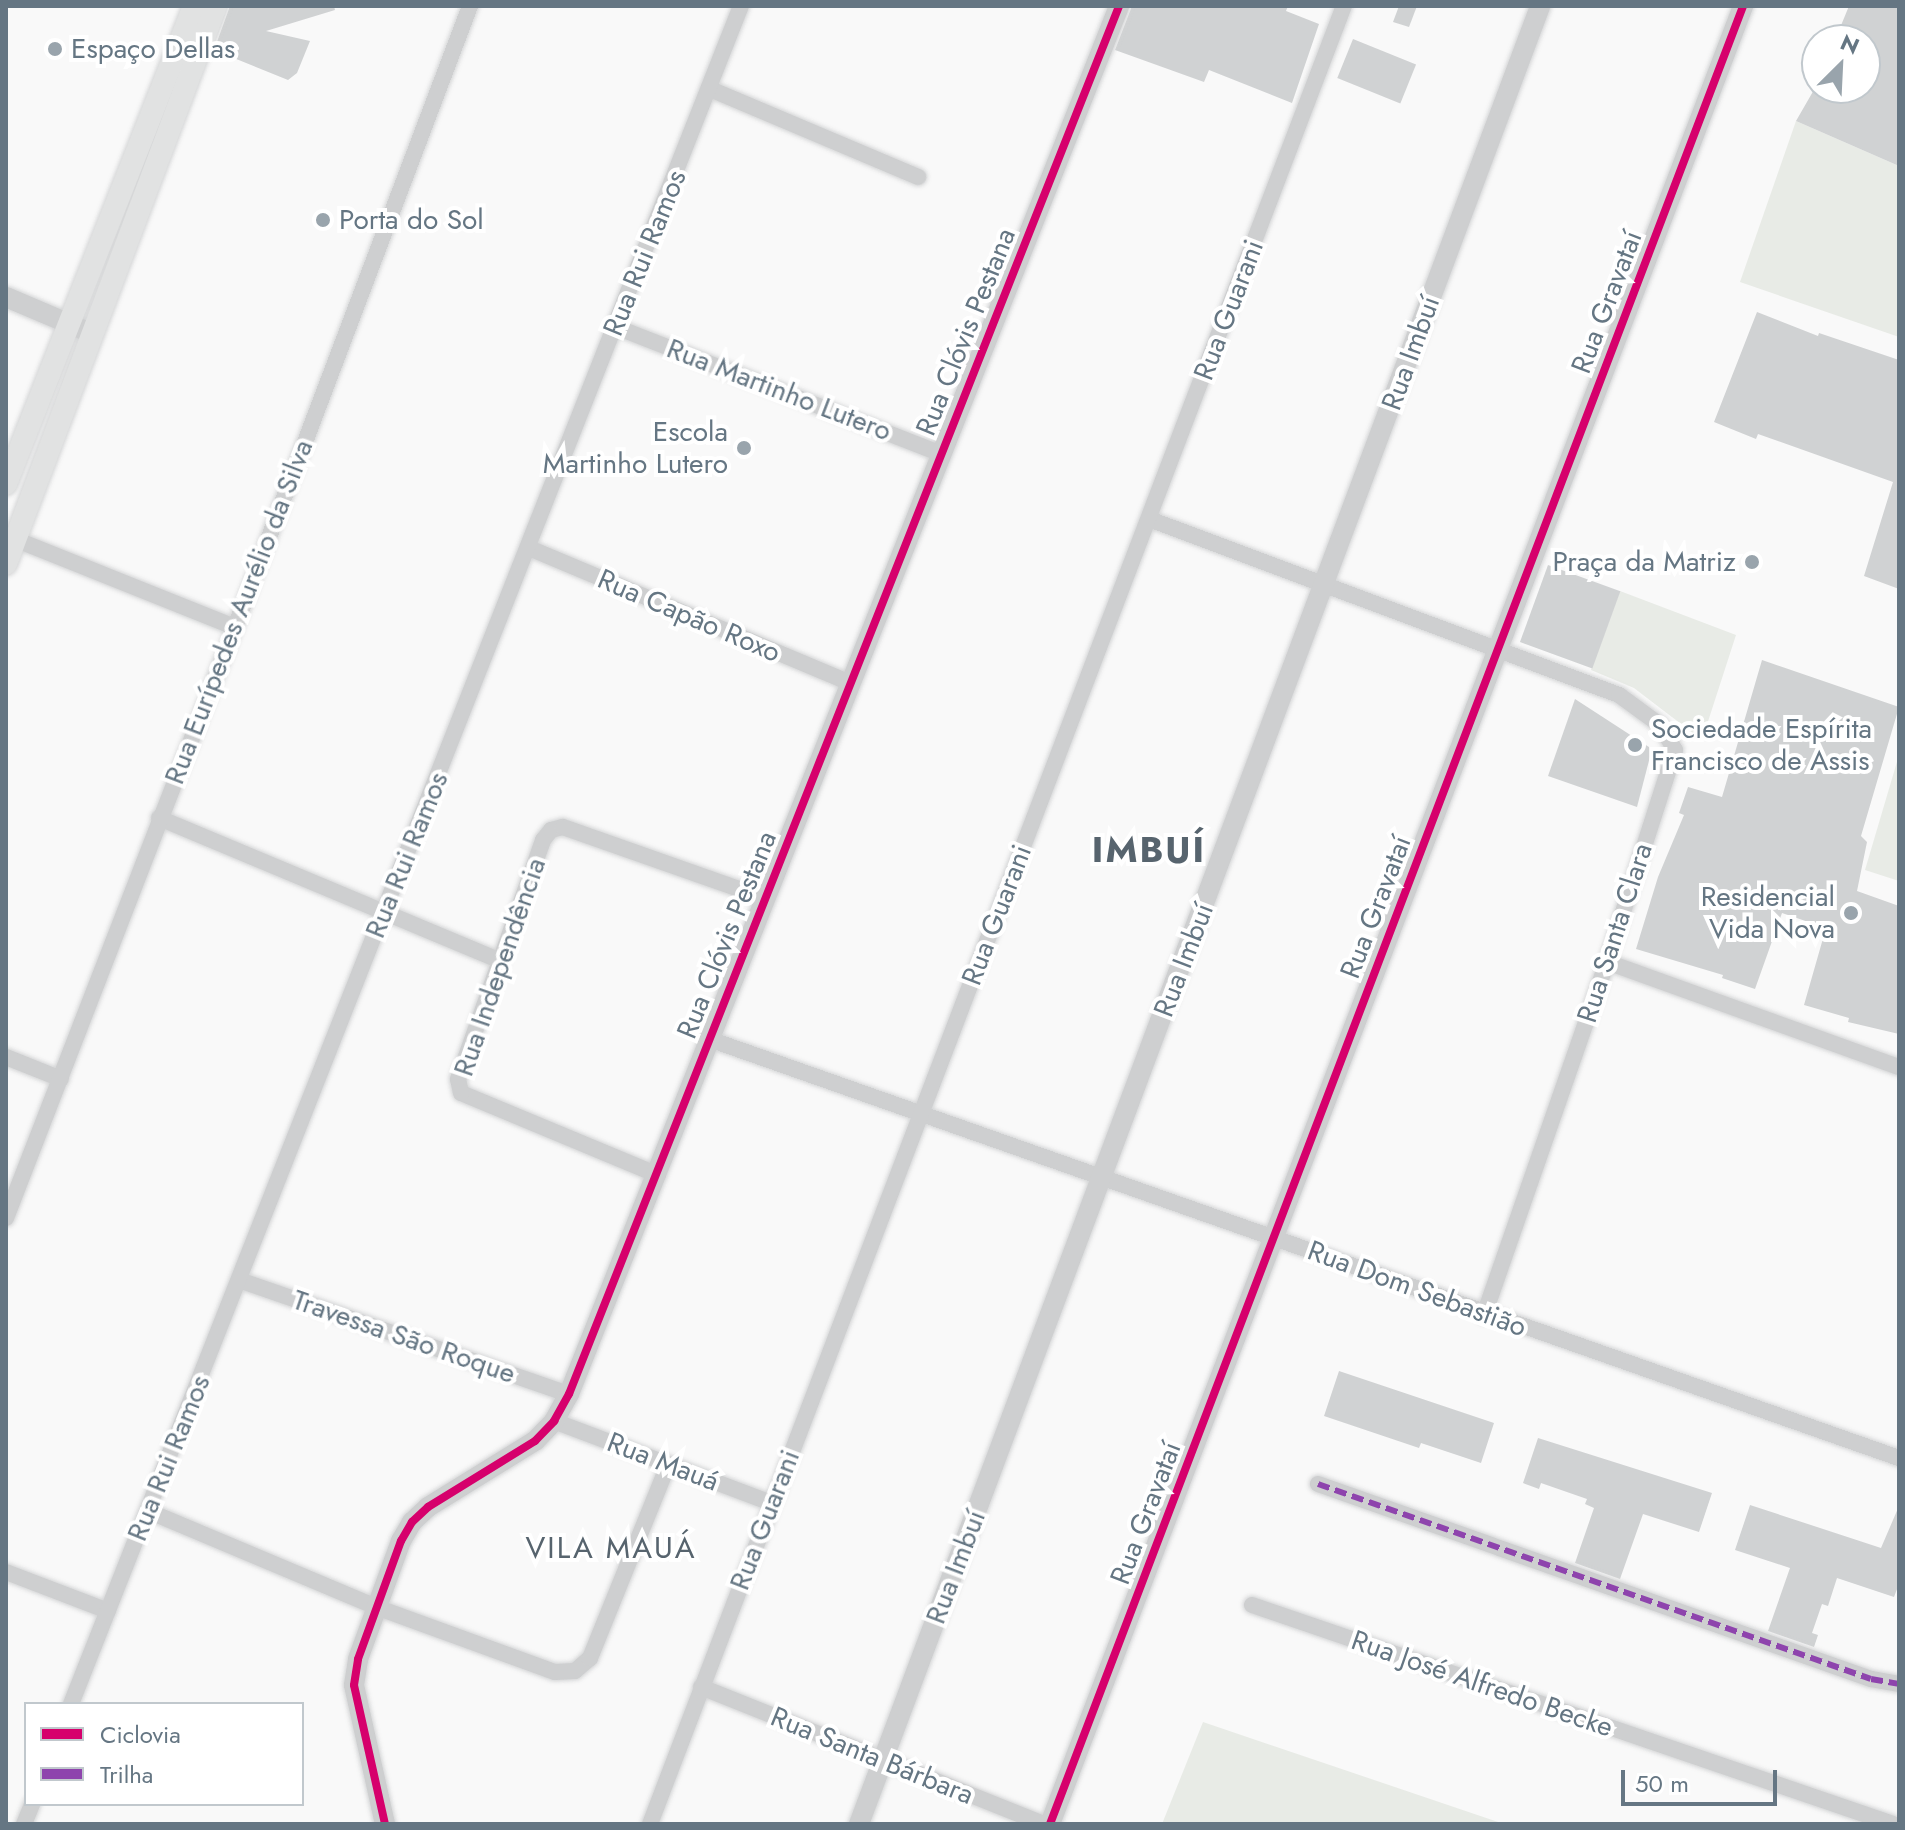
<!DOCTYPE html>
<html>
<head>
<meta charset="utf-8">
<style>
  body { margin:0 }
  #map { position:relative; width:1905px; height:1830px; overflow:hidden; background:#f9f9f9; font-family:Jost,sans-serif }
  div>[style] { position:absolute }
  .green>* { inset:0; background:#e8ebe6 }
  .building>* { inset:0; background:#d0d2d3; transform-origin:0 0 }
  .roads { filter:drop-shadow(0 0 2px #d5d6d7) drop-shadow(0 0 2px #d5d6d7) }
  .minor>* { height:16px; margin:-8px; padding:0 8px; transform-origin:8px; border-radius:8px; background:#cecfd0 }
  .tertiary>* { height:20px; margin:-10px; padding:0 10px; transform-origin:10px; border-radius:10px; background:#cecfd0 }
  .secondary>* { height:22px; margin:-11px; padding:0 11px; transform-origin:11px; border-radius:11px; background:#e1e2e2 }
  .quiet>* { height:6px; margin-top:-3px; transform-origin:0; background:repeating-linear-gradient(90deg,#8e44ad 0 12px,transparent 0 18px) }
  .cycleway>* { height:8px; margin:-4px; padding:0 4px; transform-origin:4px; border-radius:4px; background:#d6006c }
  .dots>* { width:22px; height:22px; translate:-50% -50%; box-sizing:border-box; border:4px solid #fff; border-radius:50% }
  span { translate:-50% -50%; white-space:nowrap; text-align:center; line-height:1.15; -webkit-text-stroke:8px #fff; paint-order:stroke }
  .poi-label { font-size:28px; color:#657683 }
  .left { translate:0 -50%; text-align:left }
  .right { translate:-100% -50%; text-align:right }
  .street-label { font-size:28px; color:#657683 }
  .neighbourhood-label { font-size:30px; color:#57646e; letter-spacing:2px }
  .district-label { font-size:36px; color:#57646e; font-weight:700; letter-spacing:2px }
  .frame { position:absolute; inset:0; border:8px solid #657683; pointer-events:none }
  .legend { position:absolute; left:24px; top:1702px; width:280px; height:104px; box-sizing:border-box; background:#fff; border:2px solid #c1c8cd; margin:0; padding:10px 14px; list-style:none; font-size:24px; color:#657683 }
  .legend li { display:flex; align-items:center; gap:16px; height:40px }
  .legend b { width:40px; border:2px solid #c1c8cd }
  .north { position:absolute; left:1801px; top:24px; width:80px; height:80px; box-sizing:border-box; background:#fff; border:2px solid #c1c8cd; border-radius:50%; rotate:24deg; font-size:22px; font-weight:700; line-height:32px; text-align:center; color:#657683 }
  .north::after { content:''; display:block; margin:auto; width:28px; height:36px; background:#99a4ac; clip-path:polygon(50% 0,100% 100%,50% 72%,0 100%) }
  .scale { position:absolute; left:1621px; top:1770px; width:156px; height:36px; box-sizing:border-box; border:4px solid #657683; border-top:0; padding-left:10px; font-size:24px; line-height:28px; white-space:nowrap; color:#657683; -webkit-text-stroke:6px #fff; paint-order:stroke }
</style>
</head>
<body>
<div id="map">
  <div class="green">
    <div style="clip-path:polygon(1796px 121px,1899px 166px,1899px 337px,1740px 282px)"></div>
    <div style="clip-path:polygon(1620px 591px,1736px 635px,1702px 740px,1634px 688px,1591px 670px)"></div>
    <div style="clip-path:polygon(1899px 755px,1899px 881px,1865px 870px)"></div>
    <div style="clip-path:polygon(1203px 1722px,1504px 1824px,1162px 1824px)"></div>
  </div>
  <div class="building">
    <div style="clip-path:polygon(230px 6px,334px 6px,335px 10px,266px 31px,310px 41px,297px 73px,288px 80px,214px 50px)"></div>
    <div style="clip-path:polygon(1132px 6px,1288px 6px,1286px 11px,1319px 24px,1292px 103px,1209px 70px,1204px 82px,1115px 50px)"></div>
    <div style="clip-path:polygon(1399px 6px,1417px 6px,1409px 27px,1393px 22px)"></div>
    <div style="clip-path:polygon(1849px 6px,1899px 6px,1899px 166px,1796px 121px,1815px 88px,1865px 88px,1865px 40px,1835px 40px)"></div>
    <div style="left:1353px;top:39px;width:68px;height:42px;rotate:22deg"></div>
    <div style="clip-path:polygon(1757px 312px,1818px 336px,1819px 333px,1899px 360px,1899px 589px,1864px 576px,1893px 482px,1758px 434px,1756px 439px,1714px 422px)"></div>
    <div style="left:1548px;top:565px;width:77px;height:82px;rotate:20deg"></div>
    <div style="clip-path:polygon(1762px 660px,1899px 707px,1861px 836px,1867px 842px,1857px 891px,1899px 906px,1899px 1034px,1848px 1022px,1849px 1018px,1804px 1005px,1826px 928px,1782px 913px,1755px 989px,1722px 978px,1723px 975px,1636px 949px,1658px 877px,1684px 815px,1679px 813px,1688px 787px,1722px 797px)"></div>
    <div style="clip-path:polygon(1575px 699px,1652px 749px,1637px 807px,1548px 776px)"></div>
    <div style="clip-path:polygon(1339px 1371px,1494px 1423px,1481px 1463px,1421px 1443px,1419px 1448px,1324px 1416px)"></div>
    <div style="clip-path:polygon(1538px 1438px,1712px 1493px,1699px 1532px,1643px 1514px,1620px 1579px,1575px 1563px,1594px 1508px,1585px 1504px,1587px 1499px,1541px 1483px,1539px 1489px,1523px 1483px)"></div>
    <div style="clip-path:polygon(1750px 1505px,1881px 1548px,1899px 1506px,1899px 1584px,1894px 1597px,1837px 1578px,1828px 1606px,1822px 1604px,1812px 1633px,1818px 1635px,1814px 1647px,1768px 1631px,1790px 1568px,1735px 1550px)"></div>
  </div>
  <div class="roads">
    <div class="minor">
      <div style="left:710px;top:89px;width:226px;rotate:22.9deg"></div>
      <div style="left:616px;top:327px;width:349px;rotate:21.3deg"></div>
      <div style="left:1149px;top:519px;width:502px;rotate:20.53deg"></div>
      <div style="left:1619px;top:695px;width:51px;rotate:36.2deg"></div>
      <div style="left:1660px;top:725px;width:29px;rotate:59deg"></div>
      <div style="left:1675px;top:750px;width:223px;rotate:107.8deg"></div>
      <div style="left:1607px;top:962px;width:374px;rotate:109.2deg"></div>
      <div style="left:7px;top:536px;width:245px;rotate:21.8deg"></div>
      <div style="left:529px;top:548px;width:348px;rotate:22.8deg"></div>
      <div style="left:159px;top:818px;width:368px;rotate:22.7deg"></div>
      <div style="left:1607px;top:962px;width:310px;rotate:19.8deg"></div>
      <div style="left:709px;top:1039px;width:1262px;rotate:19.4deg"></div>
      <div style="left:6px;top:1057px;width:59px;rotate:21.8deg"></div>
      <div style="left:658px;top:1175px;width:213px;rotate:-157.4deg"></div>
      <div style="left:461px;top:1093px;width:14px;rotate:-102deg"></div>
      <div style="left:458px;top:1079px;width:254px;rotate:-70.4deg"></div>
      <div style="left:543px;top:840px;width:13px;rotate:-51deg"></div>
      <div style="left:551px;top:830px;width:12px;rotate:-14deg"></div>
      <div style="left:563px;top:827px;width:214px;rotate:19.4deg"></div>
      <div style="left:6px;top:1218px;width:634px;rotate:-68.82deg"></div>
      <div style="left:235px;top:627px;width:664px;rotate:-69.27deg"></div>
      <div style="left:239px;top:1280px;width:349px;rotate:19.1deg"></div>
      <div style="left:554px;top:1421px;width:232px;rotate:20.7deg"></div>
      <div style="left:1318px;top:1484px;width:586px;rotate:19.42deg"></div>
      <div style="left:1871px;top:1679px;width:28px;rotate:10deg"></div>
      <div style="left:148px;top:1511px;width:247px;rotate:22.8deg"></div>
      <div style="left:376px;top:1607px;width:190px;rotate:20deg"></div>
      <div style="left:555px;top:1672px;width:20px;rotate:-3deg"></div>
      <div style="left:575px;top:1671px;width:20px;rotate:-41deg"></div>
      <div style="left:590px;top:1658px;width:208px;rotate:-68deg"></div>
      <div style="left:6px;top:1572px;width:109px;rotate:20.9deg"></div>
      <div style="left:1252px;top:1605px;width:677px;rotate:18.86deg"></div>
      <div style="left:701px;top:1687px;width:369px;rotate:21.8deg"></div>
      <div style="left:71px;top:1704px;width:1825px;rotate:-68.47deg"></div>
      <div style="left:24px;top:1824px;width:22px;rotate:-68deg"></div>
      <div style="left:650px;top:1824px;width:1946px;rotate:-69.11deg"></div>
    </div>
    <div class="tertiary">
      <div style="left:6px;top:297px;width:95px;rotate:23deg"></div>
      <div style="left:385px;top:1824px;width:142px;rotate:-102.6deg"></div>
      <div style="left:354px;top:1685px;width:26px;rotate:-81deg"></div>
      <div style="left:358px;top:1659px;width:126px;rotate:-70deg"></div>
      <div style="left:401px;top:1541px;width:22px;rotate:-60deg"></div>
      <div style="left:412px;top:1522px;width:22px;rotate:-43deg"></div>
      <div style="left:428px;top:1507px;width:126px;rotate:-31.7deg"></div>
      <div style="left:535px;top:1441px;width:28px;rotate:-46deg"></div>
      <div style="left:554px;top:1421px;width:31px;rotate:-61deg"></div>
      <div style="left:569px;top:1394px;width:1493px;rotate:-68.38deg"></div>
      <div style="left:859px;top:1824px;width:1941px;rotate:-69.46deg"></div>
      <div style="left:1050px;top:1824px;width:1946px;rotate:-69.13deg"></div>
    </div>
    <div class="secondary">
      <div style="left:6px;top:484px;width:514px;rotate:-68.53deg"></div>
      <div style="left:6px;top:564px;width:596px;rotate:-69.38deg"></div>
    </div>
  </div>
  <div class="quiet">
    <div style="left:1318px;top:1484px;width:586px;rotate:19.42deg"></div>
    <div style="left:1871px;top:1679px;width:28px;rotate:10deg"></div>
  </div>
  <div class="cycleway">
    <div style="left:385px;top:1824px;width:142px;rotate:-102.6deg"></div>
    <div style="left:354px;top:1685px;width:26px;rotate:-81deg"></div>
    <div style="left:358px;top:1659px;width:126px;rotate:-70deg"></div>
    <div style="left:401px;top:1541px;width:22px;rotate:-60deg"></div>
    <div style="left:412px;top:1522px;width:22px;rotate:-43deg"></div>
    <div style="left:428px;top:1507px;width:126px;rotate:-31.7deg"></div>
    <div style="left:535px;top:1441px;width:28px;rotate:-46deg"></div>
    <div style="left:554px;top:1421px;width:31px;rotate:-61deg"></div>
    <div style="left:569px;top:1394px;width:1493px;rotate:-68.38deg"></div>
    <div style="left:1050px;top:1824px;width:1946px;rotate:-69.13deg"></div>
  </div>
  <div class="dots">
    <div style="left:55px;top:49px;background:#99a4ac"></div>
    <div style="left:323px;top:220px;background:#99a4ac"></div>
    <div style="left:744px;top:448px;background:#99a4ac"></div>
    <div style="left:1752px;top:562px;background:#99a4ac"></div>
    <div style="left:1635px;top:745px;background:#99a4ac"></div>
    <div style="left:1851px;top:913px;background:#99a4ac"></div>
  </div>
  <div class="poi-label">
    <span class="left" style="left:71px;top:49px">Espaço Dellas</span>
    <span class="left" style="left:339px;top:220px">Porta do Sol</span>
    <span class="right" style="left:728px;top:448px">Escola<br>Martinho Lutero</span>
    <span class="right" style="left:1736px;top:562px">Praça da Matriz</span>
    <span class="left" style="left:1651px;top:745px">Sociedade Espírita<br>Francisco de Assis</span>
    <span class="right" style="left:1835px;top:913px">Residencial<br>Vida Nova</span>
  </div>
  <div class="street-label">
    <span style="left:645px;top:253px;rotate:-68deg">Rua Rui Ramos</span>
    <span style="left:1607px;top:302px;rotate:-69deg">Rua Gravataí</span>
    <span style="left:1229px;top:310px;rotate:-69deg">Rua Guarani</span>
    <span style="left:966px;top:332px;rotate:-68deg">Rua Clóvis Pestana</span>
    <span style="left:1411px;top:353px;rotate:-70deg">Rua Imbuí</span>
    <span style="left:779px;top:390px;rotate:21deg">Rua Martinho Lutero</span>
    <span style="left:239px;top:612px;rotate:-69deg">Rua Eurípedes Aurélio da Silva</span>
    <span style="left:689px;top:616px;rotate:23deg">Rua Capão Roxo</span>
    <span style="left:407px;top:855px;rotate:-68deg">Rua Rui Ramos</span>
    <span style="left:1376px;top:907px;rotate:-69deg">Rua Gravataí</span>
    <span style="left:997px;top:915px;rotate:-69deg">Rua Guarani</span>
    <span style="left:1615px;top:933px;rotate:-72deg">Rua Santa Clara</span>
    <span style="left:727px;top:935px;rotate:-68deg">Rua Clóvis Pestana</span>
    <span style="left:1184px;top:960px;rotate:-69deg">Rua Imbuí</span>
    <span style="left:500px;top:967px;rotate:-71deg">Rua Independência</span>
    <span style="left:1417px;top:1289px;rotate:20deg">Rua Dom Sebastião</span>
    <span style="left:404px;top:1337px;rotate:19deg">Travessa São Roque</span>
    <span style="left:169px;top:1458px;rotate:-68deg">Rua Rui Ramos</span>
    <span style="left:663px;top:1462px;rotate:21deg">Rua Mauá</span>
    <span style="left:1146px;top:1513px;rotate:-69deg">Rua Gravataí</span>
    <span style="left:765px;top:1520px;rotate:-69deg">Rua Guarani</span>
    <span style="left:956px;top:1567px;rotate:-69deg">Rua Imbuí</span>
    <span style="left:1482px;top:1684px;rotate:19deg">Rua José Alfredo Becke</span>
    <span style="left:872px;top:1756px;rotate:22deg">Rua Santa Bárbara</span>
  </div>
  <div class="neighbourhood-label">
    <span style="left:611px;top:1548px">VILA MAUÁ</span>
  </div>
  <div class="district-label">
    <span style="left:1149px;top:850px">IMBUÍ</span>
  </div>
  <div class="frame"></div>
  <ul class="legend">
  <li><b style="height:10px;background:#d6006c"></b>Ciclovia</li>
  <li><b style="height:10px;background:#8e44ad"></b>Trilha</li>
  </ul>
  <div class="north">N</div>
  <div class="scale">50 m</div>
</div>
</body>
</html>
